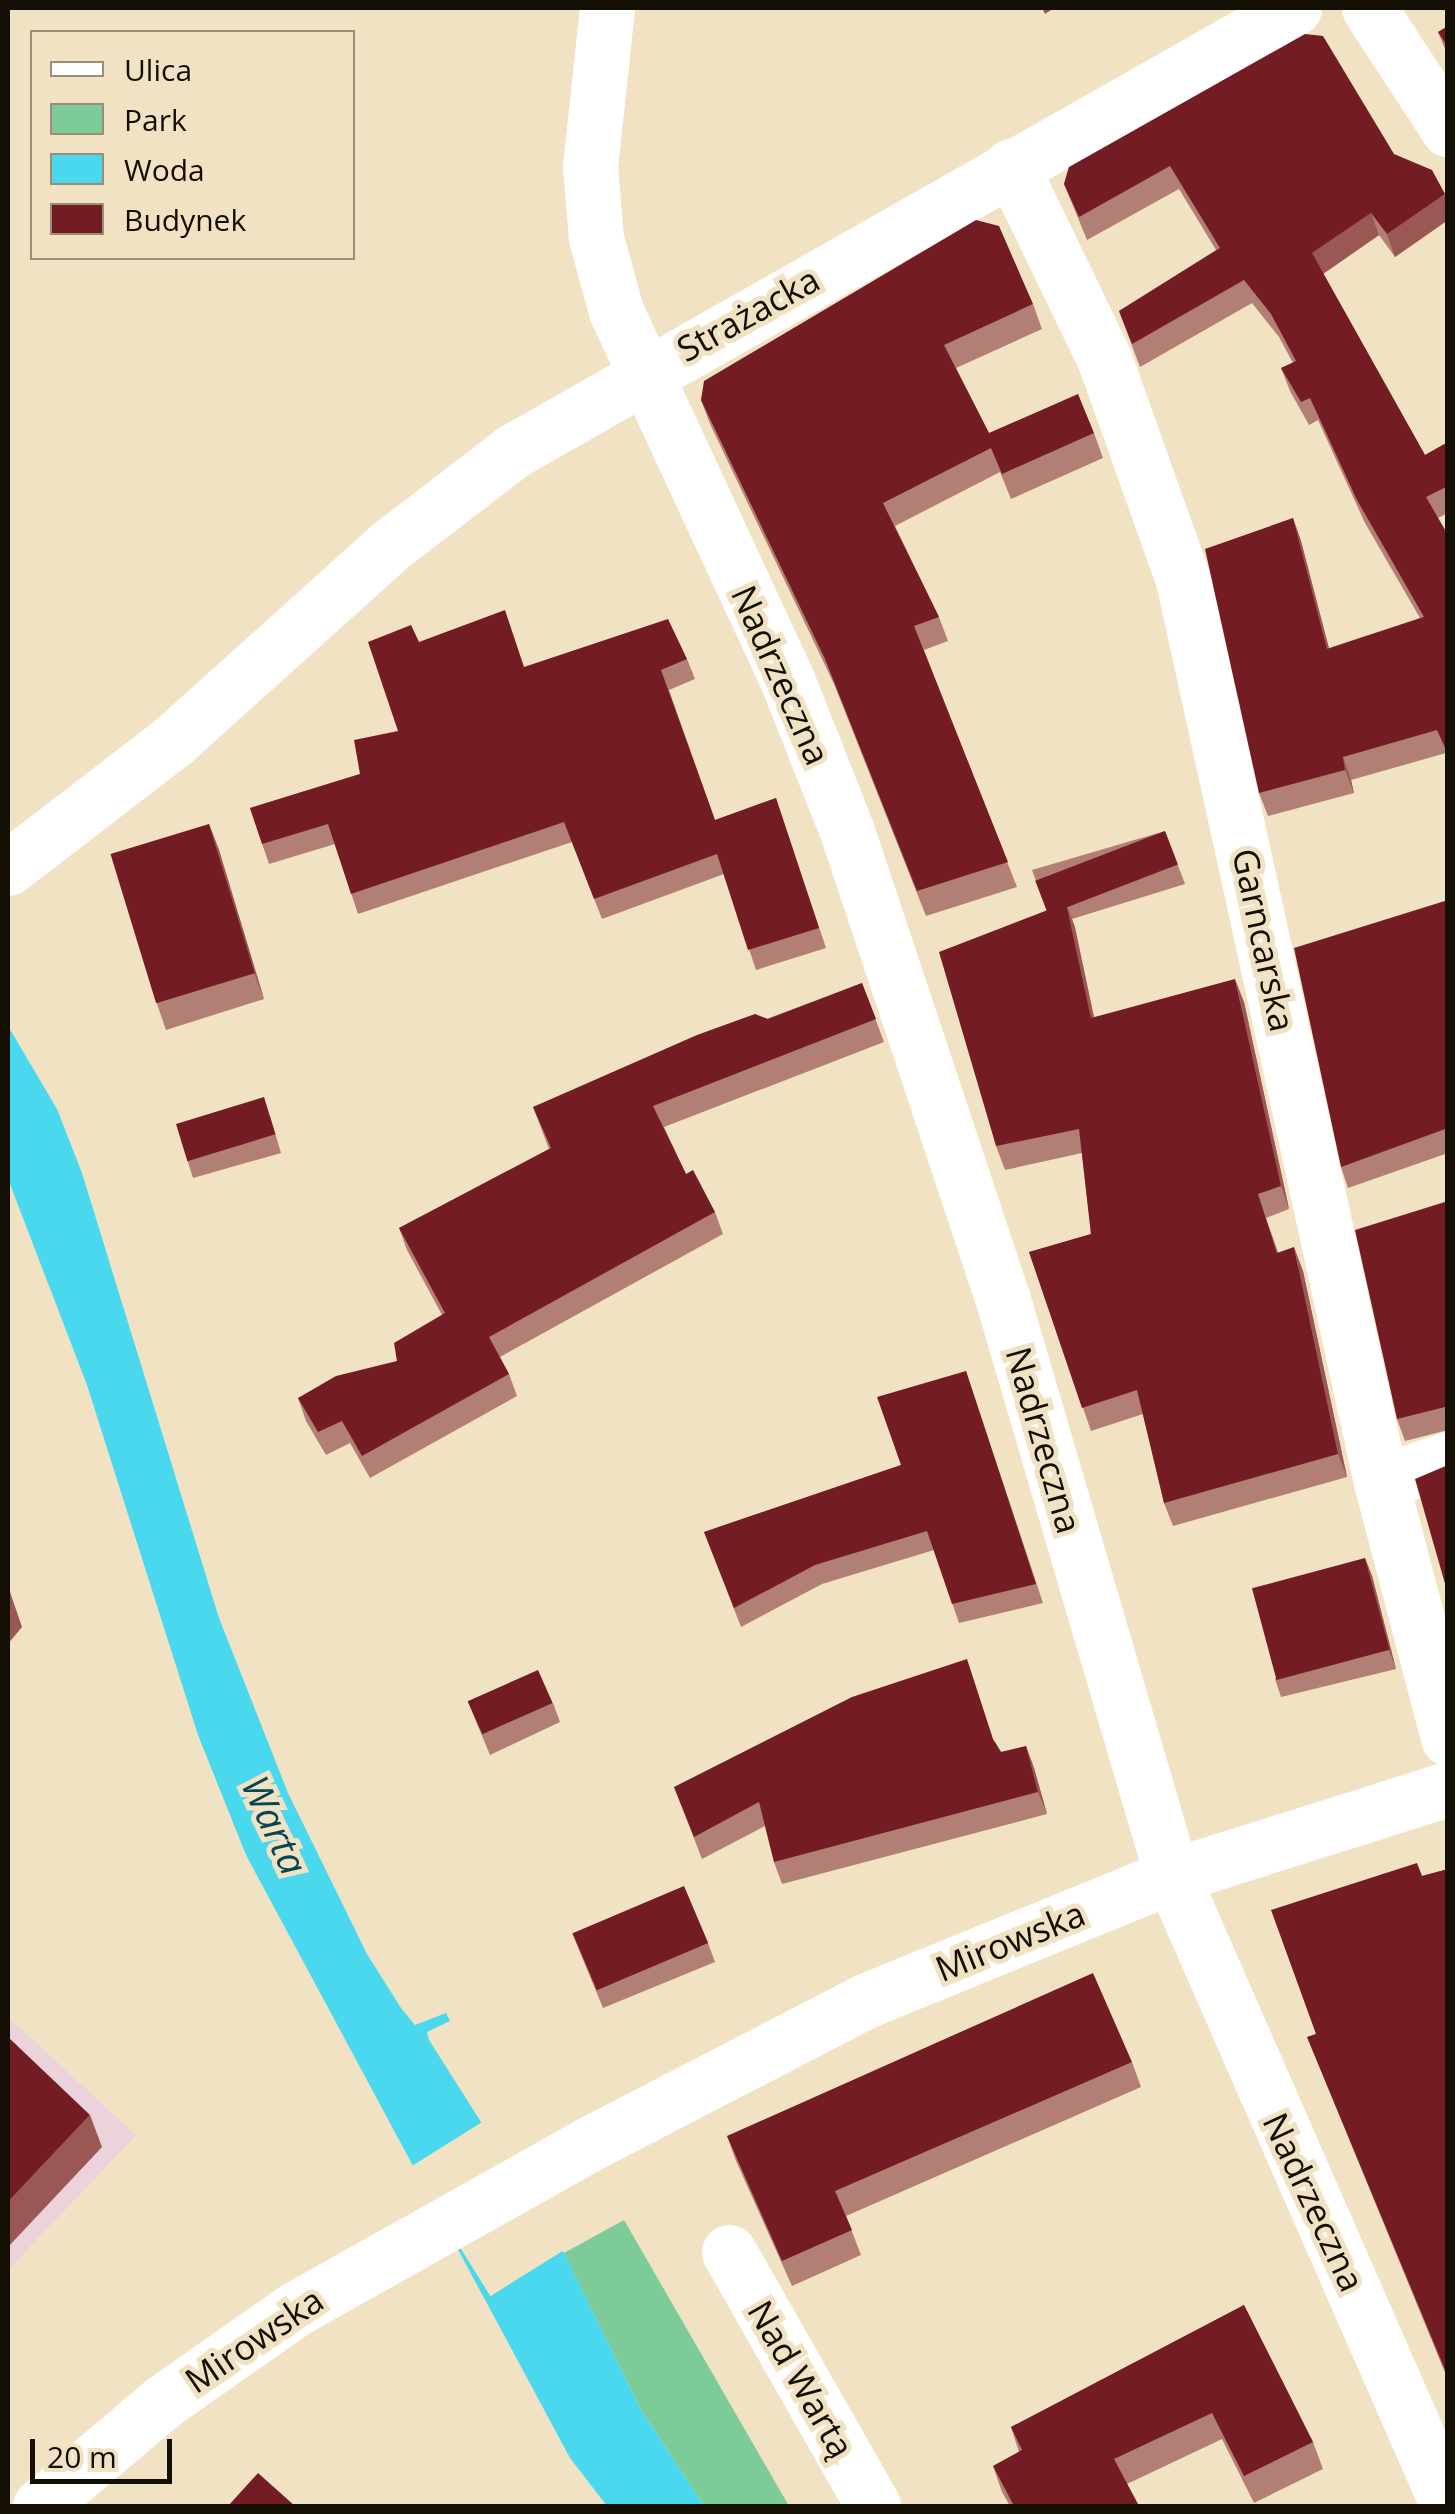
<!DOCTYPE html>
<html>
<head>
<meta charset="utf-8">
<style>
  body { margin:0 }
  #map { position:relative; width:1455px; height:2514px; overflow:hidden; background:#f1e2c4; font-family:"Open Sans",sans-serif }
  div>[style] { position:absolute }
  .industrial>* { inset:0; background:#ebd2db }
  .green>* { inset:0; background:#7dcb98 }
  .water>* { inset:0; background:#4ad8ee }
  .pier>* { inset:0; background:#f1e2c4; transform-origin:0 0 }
  .minor>* { height:55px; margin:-27.5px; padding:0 27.5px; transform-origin:27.5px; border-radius:27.5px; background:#fff }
  .wall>* { inset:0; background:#b27f74 }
  .shaded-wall>* { inset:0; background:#9a5754 }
  .building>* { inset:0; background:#741c24; transform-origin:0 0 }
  span { translate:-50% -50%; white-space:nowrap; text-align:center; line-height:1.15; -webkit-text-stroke:10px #f1e2c4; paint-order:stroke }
  .street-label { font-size:35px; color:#140f05 }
  .water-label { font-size:38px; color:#054650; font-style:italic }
  .frame { position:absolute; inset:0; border:10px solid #140f05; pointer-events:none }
  .legend { position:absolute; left:30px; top:30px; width:325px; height:230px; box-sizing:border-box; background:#f1e2c4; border:2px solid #998e78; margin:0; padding:12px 18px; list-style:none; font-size:30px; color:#140f05 }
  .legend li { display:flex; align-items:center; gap:20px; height:50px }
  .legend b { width:50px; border:2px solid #998e78 }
  .scale { position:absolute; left:30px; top:2439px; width:142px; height:45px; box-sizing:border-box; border:5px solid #140f05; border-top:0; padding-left:12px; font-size:30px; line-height:35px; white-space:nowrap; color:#140f05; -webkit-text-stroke:8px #f1e2c4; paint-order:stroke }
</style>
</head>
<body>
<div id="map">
  <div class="industrial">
    <div style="clip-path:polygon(8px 2017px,136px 2135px,8px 2270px)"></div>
  </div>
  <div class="green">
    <div style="clip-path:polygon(624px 2220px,789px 2506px,704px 2506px,641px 2410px,564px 2253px)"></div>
  </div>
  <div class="water">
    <div style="clip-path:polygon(8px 1026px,57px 1109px,82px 1173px,219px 1618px,288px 1793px,367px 1954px,401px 2008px,415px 2025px,446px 2013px,450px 2021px,427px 2032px,429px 2040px,564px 2253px,641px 2410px,704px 2506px,607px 2506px,570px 2458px,246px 1855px,198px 1735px,87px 1385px,8px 1179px)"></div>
  </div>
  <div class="pier">
    <div style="left:487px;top:2119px;width:152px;height:91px;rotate:58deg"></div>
  </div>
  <div class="minor">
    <div style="left:607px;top:8px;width:160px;rotate:96.1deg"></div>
    <div style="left:590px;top:167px;width:71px;rotate:85.2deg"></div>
    <div style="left:596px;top:238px;width:76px;rotate:74.7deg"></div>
    <div style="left:616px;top:311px;width:409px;rotate:65.1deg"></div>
    <div style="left:788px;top:682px;width:160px;rotate:68.4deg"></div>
    <div style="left:847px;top:831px;width:494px;rotate:71.6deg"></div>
    <div style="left:1003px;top:1300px;width:600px;rotate:73.65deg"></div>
    <div style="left:1172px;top:1876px;width:688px;rotate:66.34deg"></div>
    <div style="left:1369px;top:8px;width:145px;rotate:56.9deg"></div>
    <div style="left:1011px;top:166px;width:213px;rotate:64.2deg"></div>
    <div style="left:1104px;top:358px;width:236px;rotate:70.4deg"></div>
    <div style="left:1183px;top:580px;width:923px;rotate:77.62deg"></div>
    <div style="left:1381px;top:1482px;width:265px;rotate:75.3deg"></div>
    <div style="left:8px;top:868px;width:210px;rotate:-37.6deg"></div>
    <div style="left:174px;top:740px;width:293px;rotate:-42deg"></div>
    <div style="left:392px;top:544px;width:153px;rotate:-37.5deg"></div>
    <div style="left:513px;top:451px;width:898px;rotate:-29.56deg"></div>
    <div style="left:1381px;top:1482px;width:71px;rotate:-18.9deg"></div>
    <div style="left:729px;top:2252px;width:292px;rotate:60.4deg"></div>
    <div style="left:40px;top:2506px;width:162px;rotate:-40.3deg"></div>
    <div style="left:164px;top:2401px;width:162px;rotate:-35deg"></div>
    <div style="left:297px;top:2308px;width:339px;rotate:-29.3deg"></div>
    <div style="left:593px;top:2142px;width:306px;rotate:-27.4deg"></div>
    <div style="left:865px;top:2001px;width:331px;rotate:-22.2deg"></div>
    <div style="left:1172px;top:1876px;width:289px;rotate:-17.5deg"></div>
  </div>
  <div class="wall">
    <div style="clip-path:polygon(1448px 26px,1448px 56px,1438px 32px)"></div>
    <div style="clip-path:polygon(1394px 154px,1448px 202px,1448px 220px,1395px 257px,1379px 235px,1323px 274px,1425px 455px,1448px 442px,1448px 513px,1438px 518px,1448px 535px,1448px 757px,1446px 753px,1351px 780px,1354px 793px,1268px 816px,1259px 793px,1293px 518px,1301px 541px,1329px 648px,1420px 618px,1365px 523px,1318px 420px,1309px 425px,1290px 391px,1281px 368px,1293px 363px,1279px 337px,1252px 303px,1140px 367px,1119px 311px,1216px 250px,1179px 189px,1087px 240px,1064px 184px,1069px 167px)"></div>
    <div style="clip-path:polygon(1033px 304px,1042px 329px,956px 368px,989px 433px,1094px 433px,1103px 458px,1011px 499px,1000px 472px,895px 526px,939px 617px,948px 641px,924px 650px,1017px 887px,926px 916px,834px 684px,710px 424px,701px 400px)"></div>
    <div style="clip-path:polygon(419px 642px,524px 667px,687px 659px,695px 679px,669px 690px,715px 820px,776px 798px,826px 948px,756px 970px,724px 874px,602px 919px,572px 842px,358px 914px,335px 844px,269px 864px,250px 808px,360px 774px,398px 731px)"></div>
    <div style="clip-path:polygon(209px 824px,219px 850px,264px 999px,166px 1030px,157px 1004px)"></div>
    <div style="clip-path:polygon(1165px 831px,1185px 884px,1072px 919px,1094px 1017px,1244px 1002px,1289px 1209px,1266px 1218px,1278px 1252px,1303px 1271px,1347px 1477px,1173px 1526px,1164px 1503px,1143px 1414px,1091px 1431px,1029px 1252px,1091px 1234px,1082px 1153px,1005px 1170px,996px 1146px,1047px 911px,1032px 870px)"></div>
    <div style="clip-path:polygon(1448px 900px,1448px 1153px,1348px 1188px,1341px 1167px)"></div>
    <div style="clip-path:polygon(862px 983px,884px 1042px,664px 1127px,686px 1174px,715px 1212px,723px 1234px,500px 1357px,509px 1374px,517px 1396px,370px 1478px,350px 1443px,326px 1455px,306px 1421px,298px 1398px,397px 1361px,442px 1315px,407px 1250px,399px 1228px,549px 1149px,533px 1107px)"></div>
    <div style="clip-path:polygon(270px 1116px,281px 1153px,193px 1178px,187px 1159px)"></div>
    <div style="clip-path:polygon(1448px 1201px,1448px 1430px,1405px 1441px,1397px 1419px)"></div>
    <div style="clip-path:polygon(966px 1371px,1043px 1603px,959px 1623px,934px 1550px,822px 1584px,741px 1627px,704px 1532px,901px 1465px)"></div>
    <div style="clip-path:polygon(1365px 1558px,1372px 1576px,1396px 1669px,1281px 1697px,1275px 1679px)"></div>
    <div style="clip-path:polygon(468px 1702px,553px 1703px,560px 1722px,490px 1755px)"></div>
    <div style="clip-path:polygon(995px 1742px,1001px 1752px,1026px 1746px,1034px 1768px,1047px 1814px,782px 1884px,774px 1862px,765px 1826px,702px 1859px,674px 1787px)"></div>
    <div style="clip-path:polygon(1448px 1869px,1448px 2380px,1307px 2037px,1316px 2034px,1422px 1876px)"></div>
    <div style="clip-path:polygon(572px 1933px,708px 1943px,715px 1962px,603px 2008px)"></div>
    <div style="clip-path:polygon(1132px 2062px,1141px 2087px,846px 2216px,861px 2255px,792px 2286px,736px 2161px,727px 2136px)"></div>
    <div style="clip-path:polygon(1244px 2305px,1313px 2442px,1323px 2469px,1254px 2503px,1222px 2439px,1127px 2484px,1139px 2506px,1010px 2506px,1002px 2492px,993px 2466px,1019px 2452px,1011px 2427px)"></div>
  </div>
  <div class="shaded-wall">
    <div style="clip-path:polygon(1042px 8px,1054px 8px,1045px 14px)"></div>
    <div style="clip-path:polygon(1445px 194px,1448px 202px,1448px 220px,1395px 257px,1387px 234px)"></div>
    <div style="clip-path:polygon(1371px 213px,1379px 235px,1320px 276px,1312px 253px)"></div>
    <div style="clip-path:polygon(1293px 518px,1301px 541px,1335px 672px,1327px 649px)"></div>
    <div style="clip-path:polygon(1343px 757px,1351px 780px,1354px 793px,1345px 770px)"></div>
    <div style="clip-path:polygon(209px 824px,219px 850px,264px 999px,254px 973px)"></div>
    <div style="clip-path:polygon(1066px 903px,1075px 927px,1099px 1041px,1091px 1018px)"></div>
    <div style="clip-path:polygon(1235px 979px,1244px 1002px,1289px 1209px,1281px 1186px)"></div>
    <div style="clip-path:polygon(1294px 1247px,1303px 1271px,1347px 1477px,1338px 1454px)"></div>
    <div style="clip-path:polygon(1365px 1558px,1372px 1576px,1396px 1669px,1389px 1650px)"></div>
    <div style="clip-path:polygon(10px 1592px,22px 1627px,8px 1644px,8px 1594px)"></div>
    <div style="clip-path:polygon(1026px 1746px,1034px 1768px,1047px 1814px,1038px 1792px)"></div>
    <div style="clip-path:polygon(90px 2115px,102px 2147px,8px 2247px,8px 2202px)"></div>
  </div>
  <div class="building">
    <div style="clip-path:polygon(1448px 26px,1448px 47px,1438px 32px)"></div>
    <div style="clip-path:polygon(1305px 34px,1323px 36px,1394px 154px,1432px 170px,1445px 194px,1387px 234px,1371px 213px,1312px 253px,1425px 455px,1448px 442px,1448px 486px,1426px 497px,1448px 535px,1448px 754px,1437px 730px,1343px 757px,1345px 770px,1259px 793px,1205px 549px,1293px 518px,1327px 649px,1424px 617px,1357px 500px,1310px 398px,1301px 402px,1281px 368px,1296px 361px,1271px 314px,1244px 280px,1132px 344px,1119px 311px,1220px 248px,1170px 166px,1079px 217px,1064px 184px,1069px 167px)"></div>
    <div style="clip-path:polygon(976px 220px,999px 226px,1033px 304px,944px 345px,989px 433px,1078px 394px,1094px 433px,1002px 474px,991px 448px,883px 503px,939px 617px,914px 626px,1008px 862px,917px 891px,825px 659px,701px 400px,704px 381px)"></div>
    <div style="clip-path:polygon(505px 610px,524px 667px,668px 619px,687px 659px,661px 670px,715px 820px,776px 798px,819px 928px,748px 950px,717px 854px,594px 899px,564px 822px,351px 894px,328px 824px,262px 844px,250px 808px,360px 774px,354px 740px,398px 731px,368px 642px,411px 625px,419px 642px)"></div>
    <div style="left:209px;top:824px;width:156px;height:103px;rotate:73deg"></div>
    <div style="left:1165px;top:831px;width:36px;height:139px;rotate:69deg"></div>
    <div style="clip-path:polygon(1448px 900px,1448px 1128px,1341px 1167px,1294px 948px)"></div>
    <div style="clip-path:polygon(1066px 903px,1091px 1018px,1235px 979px,1281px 1186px,1258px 1194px,1277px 1253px,1294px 1247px,1338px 1454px,1164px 1503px,1137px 1390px,1082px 1408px,1029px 1252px,1091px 1234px,1079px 1129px,996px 1146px,939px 952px)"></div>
    <div style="clip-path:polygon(862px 983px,876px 1019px,653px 1106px,686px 1174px,693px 1170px,715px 1212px,489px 1337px,509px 1374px,362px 1456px,342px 1421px,318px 1432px,298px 1398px,336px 1376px,397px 1361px,394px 1343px,445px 1313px,399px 1228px,551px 1148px,533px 1107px,697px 1035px,755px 1014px,768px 1019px)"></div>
    <div style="left:264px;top:1097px;width:39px;height:92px;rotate:73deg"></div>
    <div style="clip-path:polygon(1448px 1201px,1448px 1409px,1445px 1407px,1397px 1419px,1355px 1230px)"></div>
    <div style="clip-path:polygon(966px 1371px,1036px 1584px,952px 1604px,927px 1531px,815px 1565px,734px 1608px,704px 1532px,901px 1465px,877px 1397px)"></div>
    <div style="clip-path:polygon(1448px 1465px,1448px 1594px,1415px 1479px)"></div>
    <div style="left:1365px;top:1558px;width:95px;height:117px;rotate:75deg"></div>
    <div style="clip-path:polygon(967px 1659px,993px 1739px,1001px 1752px,1026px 1746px,1038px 1792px,774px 1862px,759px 1802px,694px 1837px,674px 1787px,852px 1697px)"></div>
    <div style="left:538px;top:1670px;width:36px;height:77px;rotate:66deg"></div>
    <div style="clip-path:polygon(1417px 1863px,1422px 1876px,1448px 1869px,1448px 2377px,1307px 2037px,1316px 2034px,1271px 1910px)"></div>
    <div style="left:684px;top:1886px;width:62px;height:121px;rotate:67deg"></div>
    <div style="clip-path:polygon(1093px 1973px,1132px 2062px,835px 2191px,852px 2230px,782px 2261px,727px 2136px)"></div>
    <div style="clip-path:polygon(8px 2037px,90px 2115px,8px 2202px)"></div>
    <div style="clip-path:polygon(1244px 2305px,1313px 2442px,1244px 2476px,1212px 2413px,1114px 2459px,1139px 2506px,1014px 2506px,993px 2466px,1022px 2450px,1011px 2427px)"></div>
    <div style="clip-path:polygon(258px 2473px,295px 2506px,228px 2506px)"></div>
  </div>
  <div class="street-label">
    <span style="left:748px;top:314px;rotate:-29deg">Strażacka</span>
    <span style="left:781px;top:675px;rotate:66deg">Nadrzeczna</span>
    <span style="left:1264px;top:940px;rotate:78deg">Garncarska</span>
    <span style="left:1044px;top:1440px;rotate:74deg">Nadrzeczna</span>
    <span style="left:1010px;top:1941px;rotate:-22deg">Mirowska</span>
    <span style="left:1314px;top:2202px;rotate:65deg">Nadrzeczna</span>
    <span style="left:254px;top:2340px;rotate:-34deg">Mirowska</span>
    <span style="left:801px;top:2379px;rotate:60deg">Nad Wartą</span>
  </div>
  <div class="water-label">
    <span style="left:275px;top:1825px;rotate:65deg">Warta</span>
  </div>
  <div class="frame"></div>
  <ul class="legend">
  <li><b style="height:12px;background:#fff"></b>Ulica</li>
  <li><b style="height:28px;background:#7dcb98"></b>Park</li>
  <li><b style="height:28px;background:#4ad8ee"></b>Woda</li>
  <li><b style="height:28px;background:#741c24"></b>Budynek</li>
  </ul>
  <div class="scale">20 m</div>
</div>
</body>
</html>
